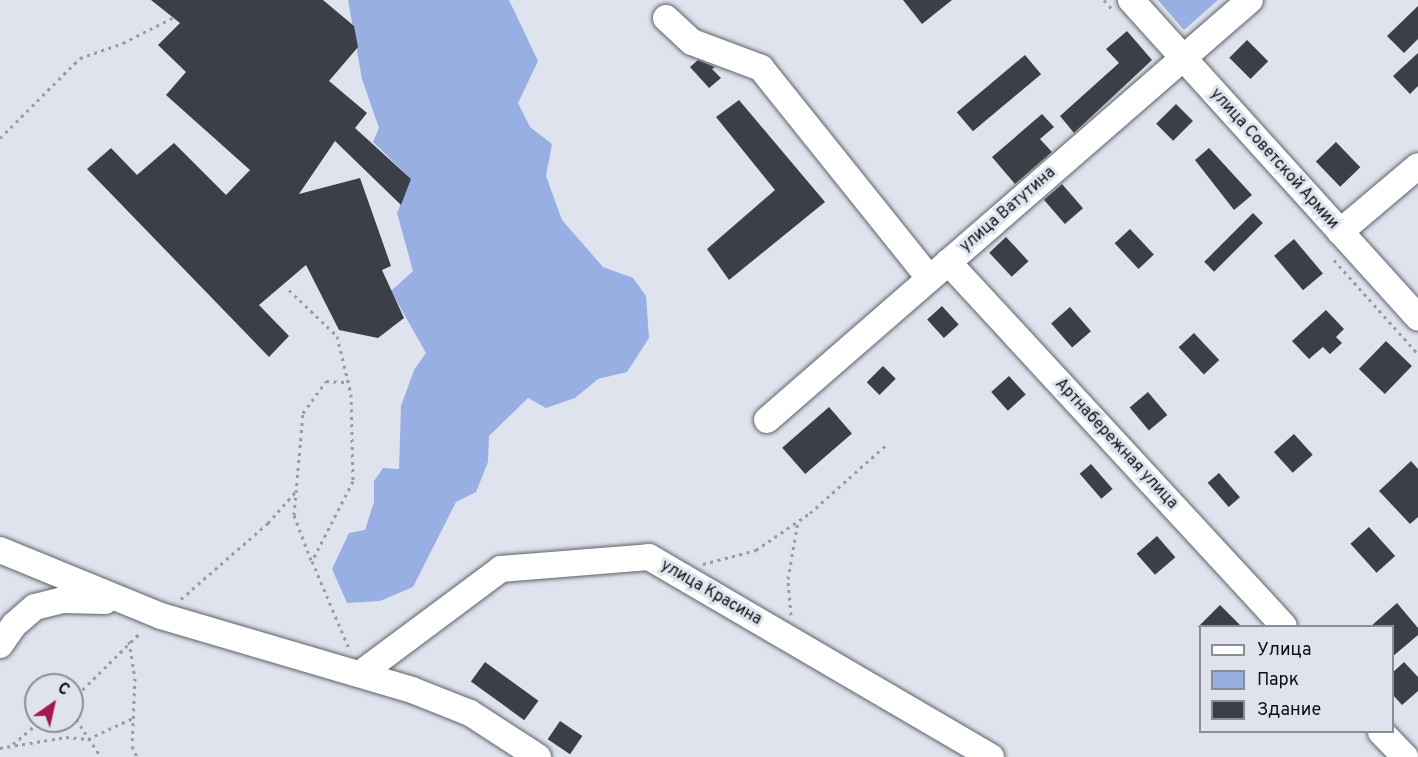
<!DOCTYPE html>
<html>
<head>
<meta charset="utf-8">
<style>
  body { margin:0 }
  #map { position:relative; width:1418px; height:757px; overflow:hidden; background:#dfe3ed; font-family:Overpass,sans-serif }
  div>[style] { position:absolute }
  .green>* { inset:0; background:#98afe4 }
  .building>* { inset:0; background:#3b3f46; transform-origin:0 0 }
  .path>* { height:3px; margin-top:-1.5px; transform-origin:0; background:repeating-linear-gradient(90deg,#999ca4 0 3px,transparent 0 7.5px) }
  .roads { filter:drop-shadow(0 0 2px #5e626a) drop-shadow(0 0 2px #5e626a) }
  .minor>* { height:26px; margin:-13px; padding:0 13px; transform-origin:13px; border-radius:13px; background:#fff }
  span { translate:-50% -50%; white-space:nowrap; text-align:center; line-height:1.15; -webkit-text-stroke:6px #dfe3ed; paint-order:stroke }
  .street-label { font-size:16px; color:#0d0f12 }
  .legend { position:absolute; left:1199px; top:625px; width:195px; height:108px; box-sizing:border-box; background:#dfe3ed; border:2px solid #8b8e95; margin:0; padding:8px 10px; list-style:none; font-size:18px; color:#0d0f12 }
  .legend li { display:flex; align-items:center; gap:12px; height:30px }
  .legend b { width:30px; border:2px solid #8b8e95 }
  .north { position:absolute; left:24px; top:673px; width:60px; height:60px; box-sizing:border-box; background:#dfe3ed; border:2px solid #8b8e95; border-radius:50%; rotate:34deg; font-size:16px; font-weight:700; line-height:24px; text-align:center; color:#0d0f12 }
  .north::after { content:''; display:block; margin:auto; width:21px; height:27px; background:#aa164b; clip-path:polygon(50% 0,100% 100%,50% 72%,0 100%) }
</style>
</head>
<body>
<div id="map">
  <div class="green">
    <div style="clip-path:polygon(348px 0,509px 0,538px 61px,518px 103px,530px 127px,552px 144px,546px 176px,562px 220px,603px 267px,633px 278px,646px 296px,649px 338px,627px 372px,598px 379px,575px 398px,546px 408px,528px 398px,489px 436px,488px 462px,476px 492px,456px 502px,413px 587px,380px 601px,347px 603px,332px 569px,349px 533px,365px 530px,374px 502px,374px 481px,383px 468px,399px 469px,401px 406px,414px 370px,426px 353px,391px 291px,413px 271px,397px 213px,411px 179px,373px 142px,379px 128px,362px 79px)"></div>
    <div style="clip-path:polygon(1158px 0,1218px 0,1184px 30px)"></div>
  </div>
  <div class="building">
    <div style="clip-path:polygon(151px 0,323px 0,354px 26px,358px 47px,329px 81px,367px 113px,355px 128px,411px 179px,401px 205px,335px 141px,299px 194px,360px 178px,391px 266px,382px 270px,404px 318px,378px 338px,339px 330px,306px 265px,259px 305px,289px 336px,269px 357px,87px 169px,111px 148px,137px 175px,174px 143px,226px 195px,250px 170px,166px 95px,186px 72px,158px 45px,180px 23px)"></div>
    <div style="clip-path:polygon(903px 0,952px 0,922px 24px)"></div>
    <div style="clip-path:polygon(1418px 6px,1418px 39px,1404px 53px,1387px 36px)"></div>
    <div style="clip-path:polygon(1127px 31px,1152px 60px,1074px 133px,1060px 116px,1119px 63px,1106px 49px)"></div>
    <div style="left:1247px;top:40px;width:30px;height:25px;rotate:45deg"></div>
    <div style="clip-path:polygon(1418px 53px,1418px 86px,1410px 94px,1393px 76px)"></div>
    <div style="left:1025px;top:55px;width:25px;height:89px;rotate:50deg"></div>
    <div style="clip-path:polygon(698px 60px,715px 67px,712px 69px,721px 78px,709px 88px,690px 67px)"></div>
    <div style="clip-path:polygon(739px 100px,825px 202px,729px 280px,707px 249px,775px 190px,716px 117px)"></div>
    <div style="left:1176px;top:104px;width:24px;height:28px;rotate:45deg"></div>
    <div style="clip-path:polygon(1042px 114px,1054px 127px,1040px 139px,1052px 152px,1015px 184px,992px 157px)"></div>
    <div style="left:1336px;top:142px;width:35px;height:28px;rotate:46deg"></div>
    <div style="clip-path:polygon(1209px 148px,1252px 195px,1234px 210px,1195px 160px)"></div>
    <div style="left:1062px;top:184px;width:32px;height:24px;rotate:49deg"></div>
    <div style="left:1253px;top:213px;width:14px;height:69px;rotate:45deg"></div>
    <div style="left:1130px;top:229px;width:35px;height:21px;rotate:47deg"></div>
    <div style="left:1006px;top:237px;width:33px;height:23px;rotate:47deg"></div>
    <div style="left:1294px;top:239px;width:45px;height:26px;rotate:50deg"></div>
    <div style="left:942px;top:306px;width:25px;height:20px;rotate:48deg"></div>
    <div style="left:1070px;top:307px;width:32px;height:25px;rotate:49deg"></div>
    <div style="clip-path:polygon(1326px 310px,1344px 329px,1336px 337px,1342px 343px,1330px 354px,1323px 347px,1309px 359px,1292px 341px)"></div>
    <div style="left:1194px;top:333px;width:37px;height:21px;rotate:47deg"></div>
    <div style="left:1386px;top:341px;width:36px;height:39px;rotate:44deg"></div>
    <div style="left:883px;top:366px;width:18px;height:23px;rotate:45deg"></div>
    <div style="left:1009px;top:376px;width:25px;height:24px;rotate:48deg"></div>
    <div style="left:1148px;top:392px;width:30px;height:24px;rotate:50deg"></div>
    <div style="left:829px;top:407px;width:35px;height:62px;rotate:49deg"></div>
    <div style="left:1294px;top:434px;width:28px;height:27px;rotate:48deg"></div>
    <div style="clip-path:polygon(1411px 461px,1418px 469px,1418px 517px,1410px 524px,1379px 491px)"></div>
    <div style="left:1091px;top:464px;width:33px;height:15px;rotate:49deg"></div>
    <div style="left:1219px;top:473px;width:32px;height:15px;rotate:49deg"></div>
    <div style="left:1369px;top:527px;width:39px;height:25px;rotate:48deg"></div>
    <div style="left:1157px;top:536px;width:28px;height:27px;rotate:49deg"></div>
    <div style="clip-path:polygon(1397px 603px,1418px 628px,1418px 635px,1392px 657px,1392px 627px,1370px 627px)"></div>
    <div style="clip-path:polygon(1220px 605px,1242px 627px,1198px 627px)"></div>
    <div style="left:485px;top:662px;width:66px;height:24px;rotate:36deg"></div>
    <div style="clip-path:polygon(1404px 662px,1418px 677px,1418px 691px,1402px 705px,1392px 694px,1392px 673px)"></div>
    <div style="left:560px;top:721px;width:27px;height:22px;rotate:34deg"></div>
  </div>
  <div class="path">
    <div style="left:1104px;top:0;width:11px;rotate:49deg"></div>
    <div style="left:0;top:138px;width:113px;rotate:-45deg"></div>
    <div style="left:80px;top:58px;width:46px;rotate:-19.2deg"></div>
    <div style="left:123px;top:43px;width:59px;rotate:-27deg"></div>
    <div style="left:1334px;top:260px;width:126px;rotate:48.2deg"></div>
    <div style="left:289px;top:290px;width:66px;rotate:43.8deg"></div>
    <div style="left:337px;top:336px;width:60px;rotate:76.4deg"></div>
    <div style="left:351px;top:394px;width:87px;rotate:88.7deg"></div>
    <div style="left:353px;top:481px;width:90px;rotate:117.1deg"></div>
    <div style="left:312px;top:561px;width:98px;rotate:67.1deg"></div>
    <div style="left:311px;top:560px;width:48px;rotate:-110.7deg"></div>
    <div style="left:294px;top:515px;width:102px;rotate:-85deg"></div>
    <div style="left:303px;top:413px;width:39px;rotate:-54deg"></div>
    <div style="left:326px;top:381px;width:22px;rotate:3deg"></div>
    <div style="left:703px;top:564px;width:55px;rotate:-14.8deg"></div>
    <div style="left:756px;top:550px;width:65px;rotate:-34.4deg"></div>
    <div style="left:810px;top:513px;width:101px;rotate:-41.8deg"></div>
    <div style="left:181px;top:599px;width:116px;rotate:-41.1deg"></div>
    <div style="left:268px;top:523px;width:44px;rotate:-48.7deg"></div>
    <div style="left:791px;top:615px;width:36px;rotate:-95deg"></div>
    <div style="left:788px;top:579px;width:59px;rotate:-80.2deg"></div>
    <div style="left:129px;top:641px;width:37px;rotate:81deg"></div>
    <div style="left:135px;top:678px;width:68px;rotate:92.5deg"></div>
    <div style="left:132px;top:746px;width:12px;rotate:66deg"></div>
    <div style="left:72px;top:700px;width:97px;rotate:-44.6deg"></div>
    <div style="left:72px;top:713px;width:53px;rotate:56.6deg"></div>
    <div style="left:13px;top:744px;width:35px;rotate:-40deg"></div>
    <div style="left:0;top:748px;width:67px;rotate:-9.5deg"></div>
    <div style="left:66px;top:737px;width:22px;rotate:5deg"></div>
    <div style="left:88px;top:739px;width:50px;rotate:-25deg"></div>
  </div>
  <div class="roads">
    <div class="minor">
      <div style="left:1131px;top:0;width:428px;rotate:47.9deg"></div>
      <div style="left:666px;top:18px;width:35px;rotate:43deg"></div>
      <div style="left:692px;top:42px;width:74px;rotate:20.6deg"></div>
      <div style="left:761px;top:68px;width:269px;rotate:51.3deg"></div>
      <div style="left:1340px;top:232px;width:102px;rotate:-40.2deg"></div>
      <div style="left:948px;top:262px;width:495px;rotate:47.3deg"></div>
      <div style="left:767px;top:420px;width:640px;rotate:-41.01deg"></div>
      <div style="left:0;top:550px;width:174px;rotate:22.3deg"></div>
      <div style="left:161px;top:616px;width:262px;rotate:16.4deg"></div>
      <div style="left:412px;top:690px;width:62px;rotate:21.6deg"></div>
      <div style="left:470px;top:713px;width:81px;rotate:32.9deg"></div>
      <div style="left:0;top:645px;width:24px;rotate:-55deg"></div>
      <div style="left:14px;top:625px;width:28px;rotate:-41deg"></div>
      <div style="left:35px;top:607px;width:29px;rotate:-14deg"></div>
      <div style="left:63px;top:600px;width:42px;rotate:1.4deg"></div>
      <div style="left:360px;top:674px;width:176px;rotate:-36.7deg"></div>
      <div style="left:501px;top:569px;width:148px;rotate:-4.6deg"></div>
      <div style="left:649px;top:557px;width:396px;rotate:30.3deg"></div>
      <div style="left:1381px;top:732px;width:35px;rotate:46deg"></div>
    </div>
  </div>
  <div class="street-label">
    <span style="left:1274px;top:159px;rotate:48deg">улица Советской Армии</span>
    <span style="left:1008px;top:210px;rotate:-41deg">улица Ватутина</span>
    <span style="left:1116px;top:444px;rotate:47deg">Артнабережная улица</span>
    <span style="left:711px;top:593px;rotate:30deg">улица Красина</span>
  </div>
  <ul class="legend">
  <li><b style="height:8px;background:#fff"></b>Улица</li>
  <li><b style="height:16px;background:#98afe4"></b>Парк</li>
  <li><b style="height:16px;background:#3b3f46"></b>Здание</li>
  </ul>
  <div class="north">С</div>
</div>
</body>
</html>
